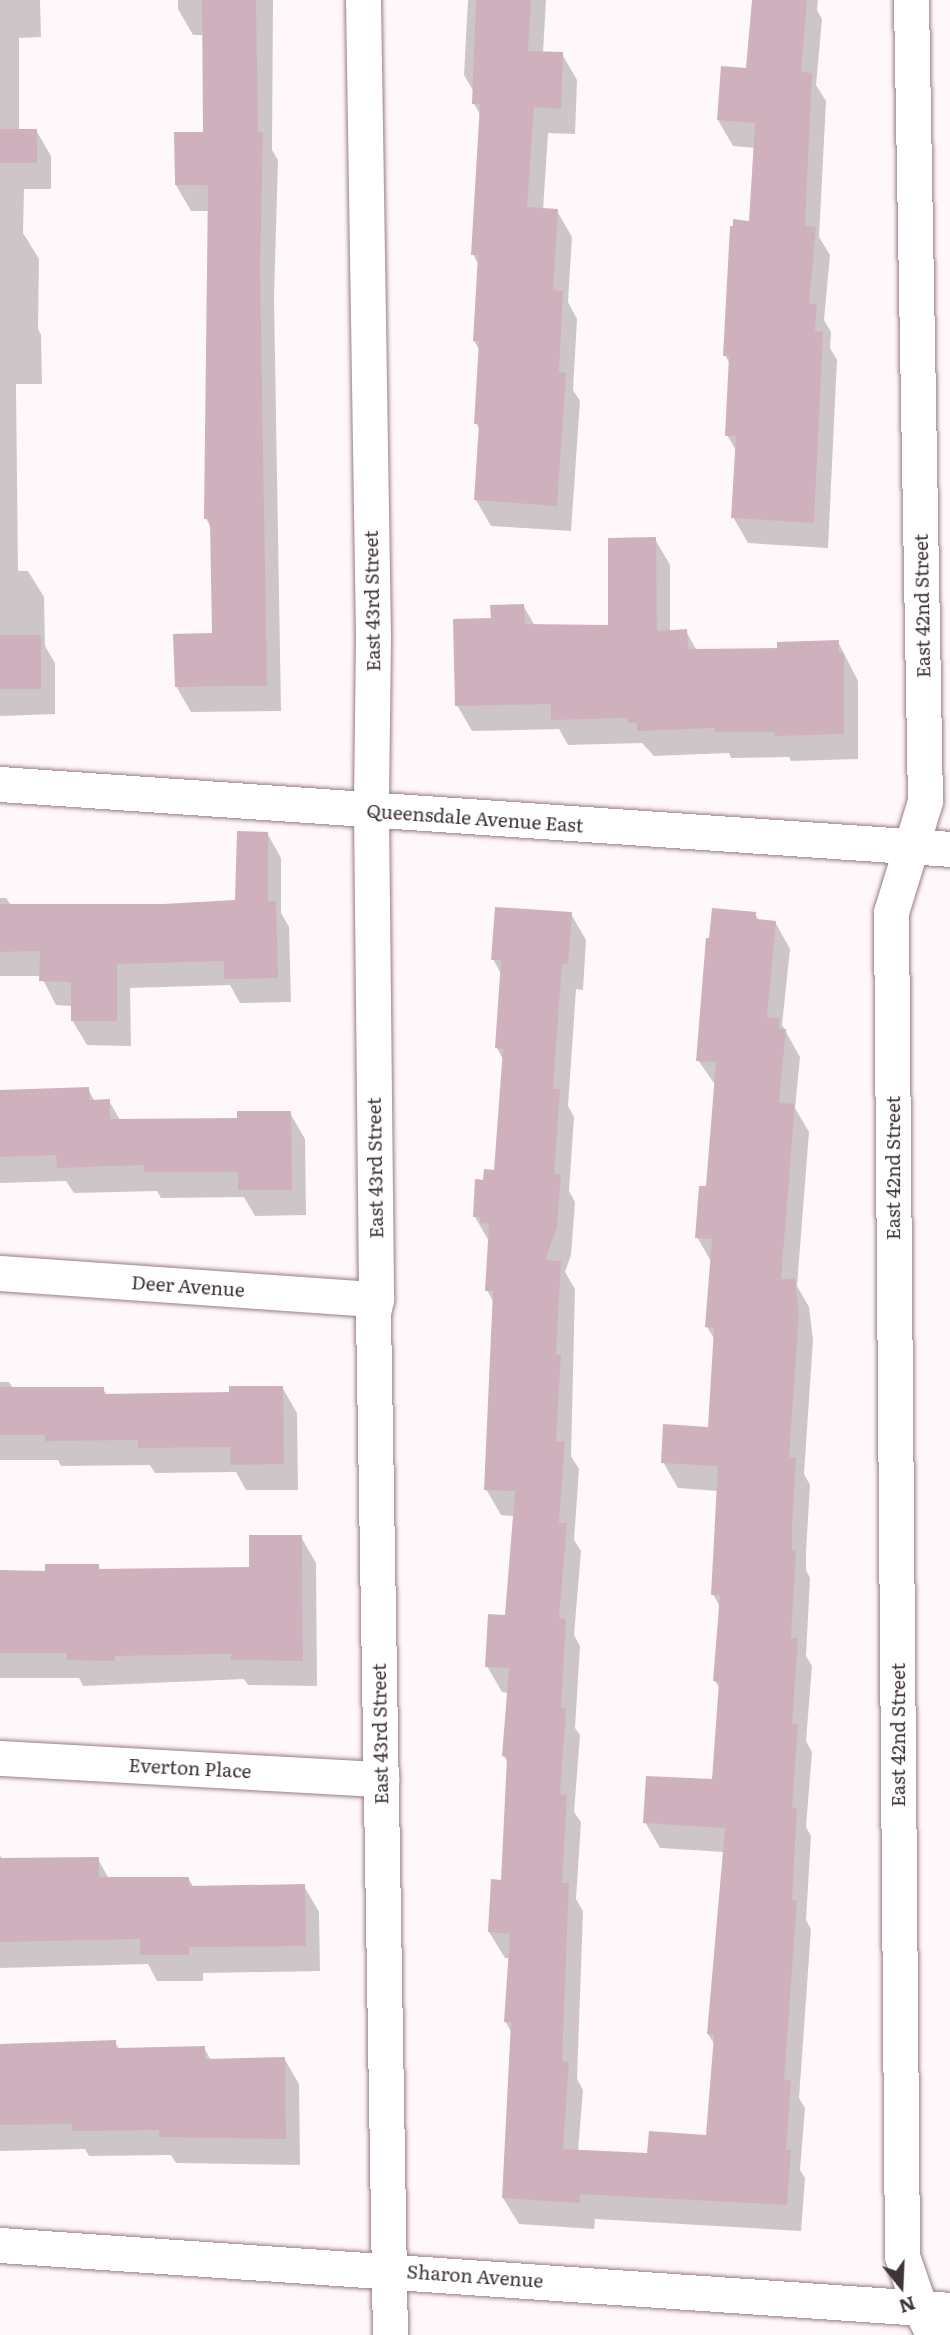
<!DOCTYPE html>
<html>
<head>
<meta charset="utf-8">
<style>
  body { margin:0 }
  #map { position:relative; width:950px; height:2335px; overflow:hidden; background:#fff8fb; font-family:Literata,serif }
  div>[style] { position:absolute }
  .shadow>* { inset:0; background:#0003 }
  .building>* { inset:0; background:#cfb1be; transform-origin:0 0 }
  .roads { filter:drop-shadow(0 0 2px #987c88) drop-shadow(0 0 2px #987c88) }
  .street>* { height:35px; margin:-17.5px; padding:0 17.5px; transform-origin:17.5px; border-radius:17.5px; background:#fff }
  span { translate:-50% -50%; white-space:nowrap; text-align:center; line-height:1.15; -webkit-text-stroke:5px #fff; paint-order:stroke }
  .street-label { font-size:19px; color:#403439 }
  .north { position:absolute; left:866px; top:2251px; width:70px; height:70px; -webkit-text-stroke:5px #fff; paint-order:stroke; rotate:162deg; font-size:19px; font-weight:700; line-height:28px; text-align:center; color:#403439 }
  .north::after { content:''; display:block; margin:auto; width:24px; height:32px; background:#403439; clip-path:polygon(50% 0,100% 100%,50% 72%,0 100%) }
</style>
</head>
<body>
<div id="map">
  <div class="shadow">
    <div style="clip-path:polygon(0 0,40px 0,41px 37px,19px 38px,19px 130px,36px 130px,51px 156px,51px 189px,24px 189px,23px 233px,39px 259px,38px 329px,41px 335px,42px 384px,16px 384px,18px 571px,28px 571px,44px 597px,45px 646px,55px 663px,55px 714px,0 716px)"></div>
    <div style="clip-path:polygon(178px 0,273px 0,272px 150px,278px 160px,274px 297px,281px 711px,191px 712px,176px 686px,214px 635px,211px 528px,206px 518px,209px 211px,191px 211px,176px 185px,205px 134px,204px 35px,193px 35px,178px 9px)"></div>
    <div style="clip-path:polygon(468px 0,546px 0,543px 53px,562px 54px,577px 80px,575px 134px,548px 133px,543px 210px,557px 211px,572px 237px,568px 302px,577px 319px,573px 390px,580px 401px,571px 531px,491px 526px,476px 500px,480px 431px,476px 423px,480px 351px,474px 341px,479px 266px,473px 254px,481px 116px,474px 104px,474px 92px,464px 75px)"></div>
    <div style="clip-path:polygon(754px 0,818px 0,817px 10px,822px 19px,816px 85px,826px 101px,819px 237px,830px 255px,824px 320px,831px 332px,830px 348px,837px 360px,828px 548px,748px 543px,733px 517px,737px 452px,727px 435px,730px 364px,725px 355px,750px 223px,756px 148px,733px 146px,718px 120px,748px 70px)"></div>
    <div style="clip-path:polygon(655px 539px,670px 565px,670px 632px,686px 631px,697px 651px,779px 649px,838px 642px,858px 681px,858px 759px,791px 761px,789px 757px,731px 758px,729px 753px,654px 756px,642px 743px,568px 745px,559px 729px,472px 731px,457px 705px,493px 620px,523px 605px,535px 626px,610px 627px)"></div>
    <div style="clip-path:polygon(267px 833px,281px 858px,281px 913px,289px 927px,291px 1002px,240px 1003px,230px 985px,130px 988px,131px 1046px,87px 1045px,72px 1020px,72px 1006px,56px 1005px,41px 976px,0 976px,0 898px,6px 898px,11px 905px,163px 905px,236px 902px)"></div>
    <div style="clip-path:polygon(571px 914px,586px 940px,583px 990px,576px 989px,568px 1106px,574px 1117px,569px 1191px,575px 1202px,571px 1255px,565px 1272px,575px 1289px,571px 1456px,579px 1469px,574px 1540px,581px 1551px,574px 1635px,580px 1646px,575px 1728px,580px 1735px,574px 1812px,581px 1822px,576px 1899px,583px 1911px,577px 2079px,583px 2090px,578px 2151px,649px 2155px,708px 2137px,715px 2045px,708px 2034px,724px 1852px,660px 1848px,645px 1822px,713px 1781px,720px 1689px,715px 1681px,720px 1607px,713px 1594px,718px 1491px,678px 1488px,663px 1462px,710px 1429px,715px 1340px,707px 1327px,712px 1263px,697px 1237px,707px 1188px,716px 1086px,698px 1060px,755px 914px,759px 921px,775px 922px,790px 949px,782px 1025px,800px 1057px,795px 1108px,809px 1132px,797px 1286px,809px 1307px,813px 1340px,804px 1474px,810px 1485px,806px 1552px,806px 1570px,810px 1578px,806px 1656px,812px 1666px,806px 1741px,812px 1752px,806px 1827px,811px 1836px,806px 1920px,811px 1929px,799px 2098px,805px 2108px,800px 2170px,805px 2178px,801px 2231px,595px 2219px,594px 2229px,519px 2224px,503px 2198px,512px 2033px,505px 2021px,510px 1958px,505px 1958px,489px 1932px,503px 1882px,508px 1763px,504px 1756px,509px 1693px,502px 1692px,487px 1666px,506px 1616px,514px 1516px,501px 1515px,486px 1489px,494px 1303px,487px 1290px,490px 1243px,475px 1217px,485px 1182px,495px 1172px,504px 1061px,497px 1048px,501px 974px,493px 959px)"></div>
    <div style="clip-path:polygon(88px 1089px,95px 1102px,109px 1101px,120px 1120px,239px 1120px,290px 1113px,305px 1139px,306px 1215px,255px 1216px,244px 1197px,161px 1198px,157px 1191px,74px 1193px,66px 1181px,0 1183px,0 1092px)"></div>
    <div style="clip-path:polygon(0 1382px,9px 1382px,13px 1388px,103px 1389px,107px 1395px,231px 1394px,282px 1387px,297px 1413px,298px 1490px,246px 1490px,236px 1472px,155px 1473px,150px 1465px,61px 1466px,58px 1460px,0 1460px)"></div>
    <div style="clip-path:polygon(301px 1537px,316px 1563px,317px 1686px,248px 1685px,244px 1679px,83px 1686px,79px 1678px,0 1678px,0 1572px,46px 1573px,98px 1566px,101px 1571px,251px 1569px)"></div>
    <div style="clip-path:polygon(0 1856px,4px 1860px,98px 1859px,109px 1879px,188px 1878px,194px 1888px,304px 1886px,319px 1912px,320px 1971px,203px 1973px,203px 1981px,157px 1981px,148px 1964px,0 1968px)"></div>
    <div style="clip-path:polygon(115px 2042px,119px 2049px,204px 2048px,211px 2060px,284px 2058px,299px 2084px,300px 2165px,176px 2163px,171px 2155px,89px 2156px,85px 2149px,0 2151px,0 2045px)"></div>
  </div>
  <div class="building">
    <div style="clip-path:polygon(202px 0,256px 0,258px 132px,263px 132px,260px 269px,267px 686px,175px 687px,173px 634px,212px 633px,210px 524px,208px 519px,204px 519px,208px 185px,175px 185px,174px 132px,203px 132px)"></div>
    <div style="clip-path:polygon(476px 0,531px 0,528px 51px,563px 52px,561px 109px,534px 107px,527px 207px,558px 209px,553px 290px,563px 291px,559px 372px,566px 373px,557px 506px,474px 500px,479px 424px,474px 424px,479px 342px,473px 341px,478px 255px,471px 255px,480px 104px,472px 104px)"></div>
    <div style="clip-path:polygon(752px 0,807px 0,801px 72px,812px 73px,805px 226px,816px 227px,809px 304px,817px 304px,815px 331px,823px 332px,814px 523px,731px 518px,736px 436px,725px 436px,729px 356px,723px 356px,730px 226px,733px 226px,733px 219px,749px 221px,755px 123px,717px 120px,721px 66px,746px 68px)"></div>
    <div style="left:0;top:129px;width:37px;height:34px"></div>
    <div style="clip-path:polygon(656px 537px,657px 631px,687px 629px,688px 649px,777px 648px,777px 642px,839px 640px,839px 653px,844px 653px,844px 734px,775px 736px,774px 732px,715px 732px,715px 728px,637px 731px,637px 723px,628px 723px,628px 718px,551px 720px,551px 704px,455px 706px,453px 619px,491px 618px,490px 605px,524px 604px,525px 624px,608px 625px,608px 538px)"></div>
    <div style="left:41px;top:635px;width:54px;height:41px;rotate:90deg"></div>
    <div style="clip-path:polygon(237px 831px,268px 832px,268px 901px,276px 901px,278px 978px,224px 979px,224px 961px,117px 964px,117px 1021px,71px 1021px,71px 982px,39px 981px,40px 951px,0 952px,0 904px,163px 904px,235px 900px)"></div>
    <div style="clip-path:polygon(495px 907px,572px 912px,568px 964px,562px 964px,553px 1089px,560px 1089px,554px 1174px,561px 1174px,557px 1228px,545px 1260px,561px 1261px,556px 1354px,561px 1355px,556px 1441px,565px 1441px,559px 1523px,567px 1523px,559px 1618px,566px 1619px,561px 1707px,566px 1708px,560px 1794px,567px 1795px,562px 1883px,569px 1883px,562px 2061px,569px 2062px,563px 2149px,647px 2153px,649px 2131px,706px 2135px,714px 2035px,707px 2034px,725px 1828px,643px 1823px,646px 1776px,712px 1779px,719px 1682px,713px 1681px,720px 1595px,711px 1595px,718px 1466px,661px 1463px,663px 1424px,708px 1427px,714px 1328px,705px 1327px,712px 1239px,695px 1238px,699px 1186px,706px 1186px,716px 1062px,696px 1061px,706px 938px,709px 938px,712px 908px,756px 912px,756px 919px,776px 921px,767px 1017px,780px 1018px,779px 1029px,786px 1029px,779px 1103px,795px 1104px,781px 1279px,795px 1279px,799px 1313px,789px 1457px,796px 1457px,792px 1525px,792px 1550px,796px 1550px,791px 1638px,798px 1638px,792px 1724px,798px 1724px,792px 1808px,797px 1808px,792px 1900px,797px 1901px,784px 2080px,791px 2080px,786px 2150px,791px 2150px,787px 2205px,580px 2194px,580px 2203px,502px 2198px,511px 2022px,504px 2022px,510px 1934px,488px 1932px,491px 1879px,501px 1880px,507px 1757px,502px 1756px,509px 1668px,485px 1667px,488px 1614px,505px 1615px,515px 1491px,484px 1490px,493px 1291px,485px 1291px,489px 1224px,480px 1223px,480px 1217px,473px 1217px,475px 1179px,483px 1180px,484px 1169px,494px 1170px,503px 1049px,495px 1048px,501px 960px,491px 960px)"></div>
    <div style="clip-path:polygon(89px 1087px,90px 1100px,110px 1099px,110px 1119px,237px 1118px,237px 1111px,291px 1111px,292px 1190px,238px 1190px,238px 1172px,144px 1172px,144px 1165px,57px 1168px,56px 1155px,0 1157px,0 1090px)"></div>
    <div style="clip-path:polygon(229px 1386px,283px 1386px,284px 1464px,230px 1465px,230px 1447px,138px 1448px,138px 1440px,45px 1441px,45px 1435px,0 1435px,0 1387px,104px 1387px,104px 1394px,229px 1392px)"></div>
    <div style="clip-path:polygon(249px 1535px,302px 1535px,303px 1661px,231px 1660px,231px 1654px,115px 1656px,115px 1661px,66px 1660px,67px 1653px,0 1653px,0 1570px,45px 1571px,45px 1564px,99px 1564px,99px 1569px,249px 1567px)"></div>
    <div style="clip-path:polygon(99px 1857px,99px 1877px,189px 1877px,189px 1886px,305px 1884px,306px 1946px,189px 1947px,189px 1955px,140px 1955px,140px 1939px,0 1942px,0 1858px)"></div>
    <div style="clip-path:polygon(116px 2040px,116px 2048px,205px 2046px,205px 2059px,285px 2057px,286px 2139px,159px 2137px,159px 2130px,72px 2131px,72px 2124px,0 2125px,0 2044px)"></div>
  </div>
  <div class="roads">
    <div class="street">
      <div style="left:363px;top:0;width:636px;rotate:89.1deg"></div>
      <div style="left:373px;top:636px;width:175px;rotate:90.7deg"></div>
      <div style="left:371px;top:811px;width:488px;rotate:89.4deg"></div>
      <div style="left:376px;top:1299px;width:14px;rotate:102deg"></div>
      <div style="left:373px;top:1313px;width:1022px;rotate:89.05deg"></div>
      <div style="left:911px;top:0;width:801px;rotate:89deg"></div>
      <div style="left:925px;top:801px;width:116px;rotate:107deg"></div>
      <div style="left:891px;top:912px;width:1344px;rotate:89.53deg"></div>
      <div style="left:902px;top:2256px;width:55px;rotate:70.9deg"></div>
      <div style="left:920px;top:2308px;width:30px;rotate:63deg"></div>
      <div style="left:0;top:784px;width:952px;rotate:3.91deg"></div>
      <div style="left:0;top:1273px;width:377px;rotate:4deg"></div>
      <div style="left:0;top:1758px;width:382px;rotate:3.2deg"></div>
      <div style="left:0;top:2245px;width:952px;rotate:3.91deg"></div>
    </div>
  </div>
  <div class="street-label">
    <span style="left:372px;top:601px;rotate:-91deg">East 43rd Street</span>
    <span style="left:922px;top:606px;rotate:-91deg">East 42nd Street</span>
    <span style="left:475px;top:818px;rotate:4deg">Queensdale Avenue East</span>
    <span style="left:375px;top:1168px;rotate:-91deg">East 43rd Street</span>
    <span style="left:893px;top:1168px;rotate:-90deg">East 42nd Street</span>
    <span style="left:188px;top:1286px;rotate:4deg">Deer Avenue</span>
    <span style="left:380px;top:1734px;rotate:-91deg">East 43rd Street</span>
    <span style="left:898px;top:1735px;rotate:-90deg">East 42nd Street</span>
    <span style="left:190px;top:1768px;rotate:3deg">Everton Place</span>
    <span style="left:475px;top:2276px;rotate:4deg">Sharon Avenue</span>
  </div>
  <div class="north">N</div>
</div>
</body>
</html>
